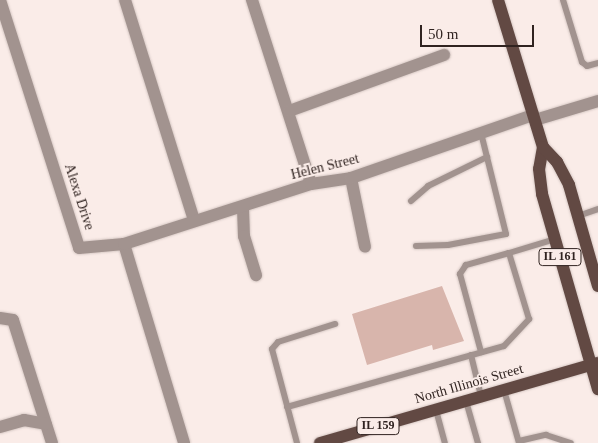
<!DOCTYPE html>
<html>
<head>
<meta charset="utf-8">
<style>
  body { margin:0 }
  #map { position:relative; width:598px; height:443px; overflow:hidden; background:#faece8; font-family:"Times New Roman",serif }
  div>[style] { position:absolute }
  .building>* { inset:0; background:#d8b5ac }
  .roads { filter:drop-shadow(0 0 1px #d6c8c4) drop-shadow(0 0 1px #d6c8c4) }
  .lane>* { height:6px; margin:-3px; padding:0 3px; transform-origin:3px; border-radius:3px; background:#a2938f }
  .street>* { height:12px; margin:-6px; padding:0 6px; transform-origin:6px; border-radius:6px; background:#a2938f }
  .primary>* { height:12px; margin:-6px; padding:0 6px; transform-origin:6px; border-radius:6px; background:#624943 }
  span { translate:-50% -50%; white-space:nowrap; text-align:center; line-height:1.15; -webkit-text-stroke:4px #faece8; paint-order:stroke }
  .shield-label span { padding:1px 4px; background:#faece8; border:1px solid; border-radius:4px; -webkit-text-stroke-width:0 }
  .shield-label { font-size:12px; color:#302320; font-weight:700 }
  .street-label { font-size:14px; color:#302320 }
  .scale { position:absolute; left:420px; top:25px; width:114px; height:22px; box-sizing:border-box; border:2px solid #302320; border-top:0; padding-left:6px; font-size:15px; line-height:18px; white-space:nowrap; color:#302320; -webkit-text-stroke:4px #faece8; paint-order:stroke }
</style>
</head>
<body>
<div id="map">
  <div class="building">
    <div style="clip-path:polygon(442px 286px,464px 341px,433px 350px,432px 345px,367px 365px,352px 314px)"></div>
  </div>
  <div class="roads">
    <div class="lane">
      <div style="left:563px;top:0;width:65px;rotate:73deg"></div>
      <div style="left:582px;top:62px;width:6px;rotate:39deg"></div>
      <div style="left:587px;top:66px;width:11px;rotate:-15deg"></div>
      <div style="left:411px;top:201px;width:23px;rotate:-41deg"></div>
      <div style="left:428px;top:186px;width:66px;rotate:-26.2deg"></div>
      <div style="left:578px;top:216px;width:21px;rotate:-19deg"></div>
      <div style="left:416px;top:246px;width:32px;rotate:-2deg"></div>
      <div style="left:448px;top:245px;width:59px;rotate:-10.7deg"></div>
      <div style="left:506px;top:234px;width:104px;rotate:-103.9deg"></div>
      <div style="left:509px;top:253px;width:48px;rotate:-16.9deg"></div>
      <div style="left:471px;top:355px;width:42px;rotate:76.3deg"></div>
      <div style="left:504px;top:390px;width:55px;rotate:74.2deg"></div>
      <div style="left:466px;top:401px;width:44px;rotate:74.1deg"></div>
      <div style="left:287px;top:407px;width:225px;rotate:-15.7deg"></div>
      <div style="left:504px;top:346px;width:37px;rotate:-47deg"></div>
      <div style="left:529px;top:319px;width:69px;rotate:-106.9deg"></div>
      <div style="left:509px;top:253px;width:45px;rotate:164.4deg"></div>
      <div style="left:466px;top:265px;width:11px;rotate:124deg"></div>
      <div style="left:460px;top:274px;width:81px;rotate:74.9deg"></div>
      <div style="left:436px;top:410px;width:34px;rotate:75deg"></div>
      <div style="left:519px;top:441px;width:28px;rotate:-13deg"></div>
      <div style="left:546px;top:435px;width:26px;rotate:18deg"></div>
      <div style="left:297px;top:443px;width:97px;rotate:-104.9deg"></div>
      <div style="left:272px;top:349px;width:9px;rotate:-49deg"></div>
      <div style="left:278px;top:342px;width:60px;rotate:-17.5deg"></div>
    </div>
    <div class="street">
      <div style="left:0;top:0;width:260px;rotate:72.3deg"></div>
      <div style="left:79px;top:248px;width:45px;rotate:-5.1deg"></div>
      <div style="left:124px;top:244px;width:208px;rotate:73.2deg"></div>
      <div style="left:125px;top:0;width:231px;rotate:72.6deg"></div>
      <div style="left:252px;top:0;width:193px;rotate:72.2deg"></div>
      <div style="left:289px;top:111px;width:165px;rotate:-19.9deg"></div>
      <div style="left:535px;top:120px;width:66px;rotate:-16.8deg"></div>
      <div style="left:351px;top:178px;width:70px;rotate:78.5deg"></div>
      <div style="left:243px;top:208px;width:28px;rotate:88deg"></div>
      <div style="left:244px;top:236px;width:41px;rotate:72.9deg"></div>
      <div style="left:124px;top:244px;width:196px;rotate:-17.8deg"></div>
      <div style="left:311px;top:184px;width:40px;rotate:-8.5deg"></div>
      <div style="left:351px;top:178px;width:193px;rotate:-19.1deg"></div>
      <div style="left:0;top:318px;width:13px;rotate:9deg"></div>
      <div style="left:13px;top:320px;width:129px;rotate:72.4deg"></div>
      <div style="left:0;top:427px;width:25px;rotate:-16deg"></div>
      <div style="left:24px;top:420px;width:22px;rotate:10deg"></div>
    </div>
    <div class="primary">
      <div style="left:498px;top:0;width:154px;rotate:73deg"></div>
      <div style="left:543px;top:147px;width:22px;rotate:100deg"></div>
      <div style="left:539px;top:169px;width:25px;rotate:83deg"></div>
      <div style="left:542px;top:194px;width:203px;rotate:74deg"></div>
      <div style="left:543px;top:147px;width:21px;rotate:47deg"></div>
      <div style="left:557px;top:162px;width:26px;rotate:62deg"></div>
      <div style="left:569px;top:185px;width:105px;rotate:74deg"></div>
      <div style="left:320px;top:443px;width:289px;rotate:-16.1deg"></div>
    </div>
  </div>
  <div class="shield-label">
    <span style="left:560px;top:257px">IL 161</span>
    <span style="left:378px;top:426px">IL 159</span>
  </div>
  <div class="street-label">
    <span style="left:325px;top:167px;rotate:-14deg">Helen Street</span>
    <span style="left:79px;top:197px;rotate:72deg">Alexa Drive</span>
    <span style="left:469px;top:384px;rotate:-16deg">North Illinois Street</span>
  </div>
  <div class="scale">50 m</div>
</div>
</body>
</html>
